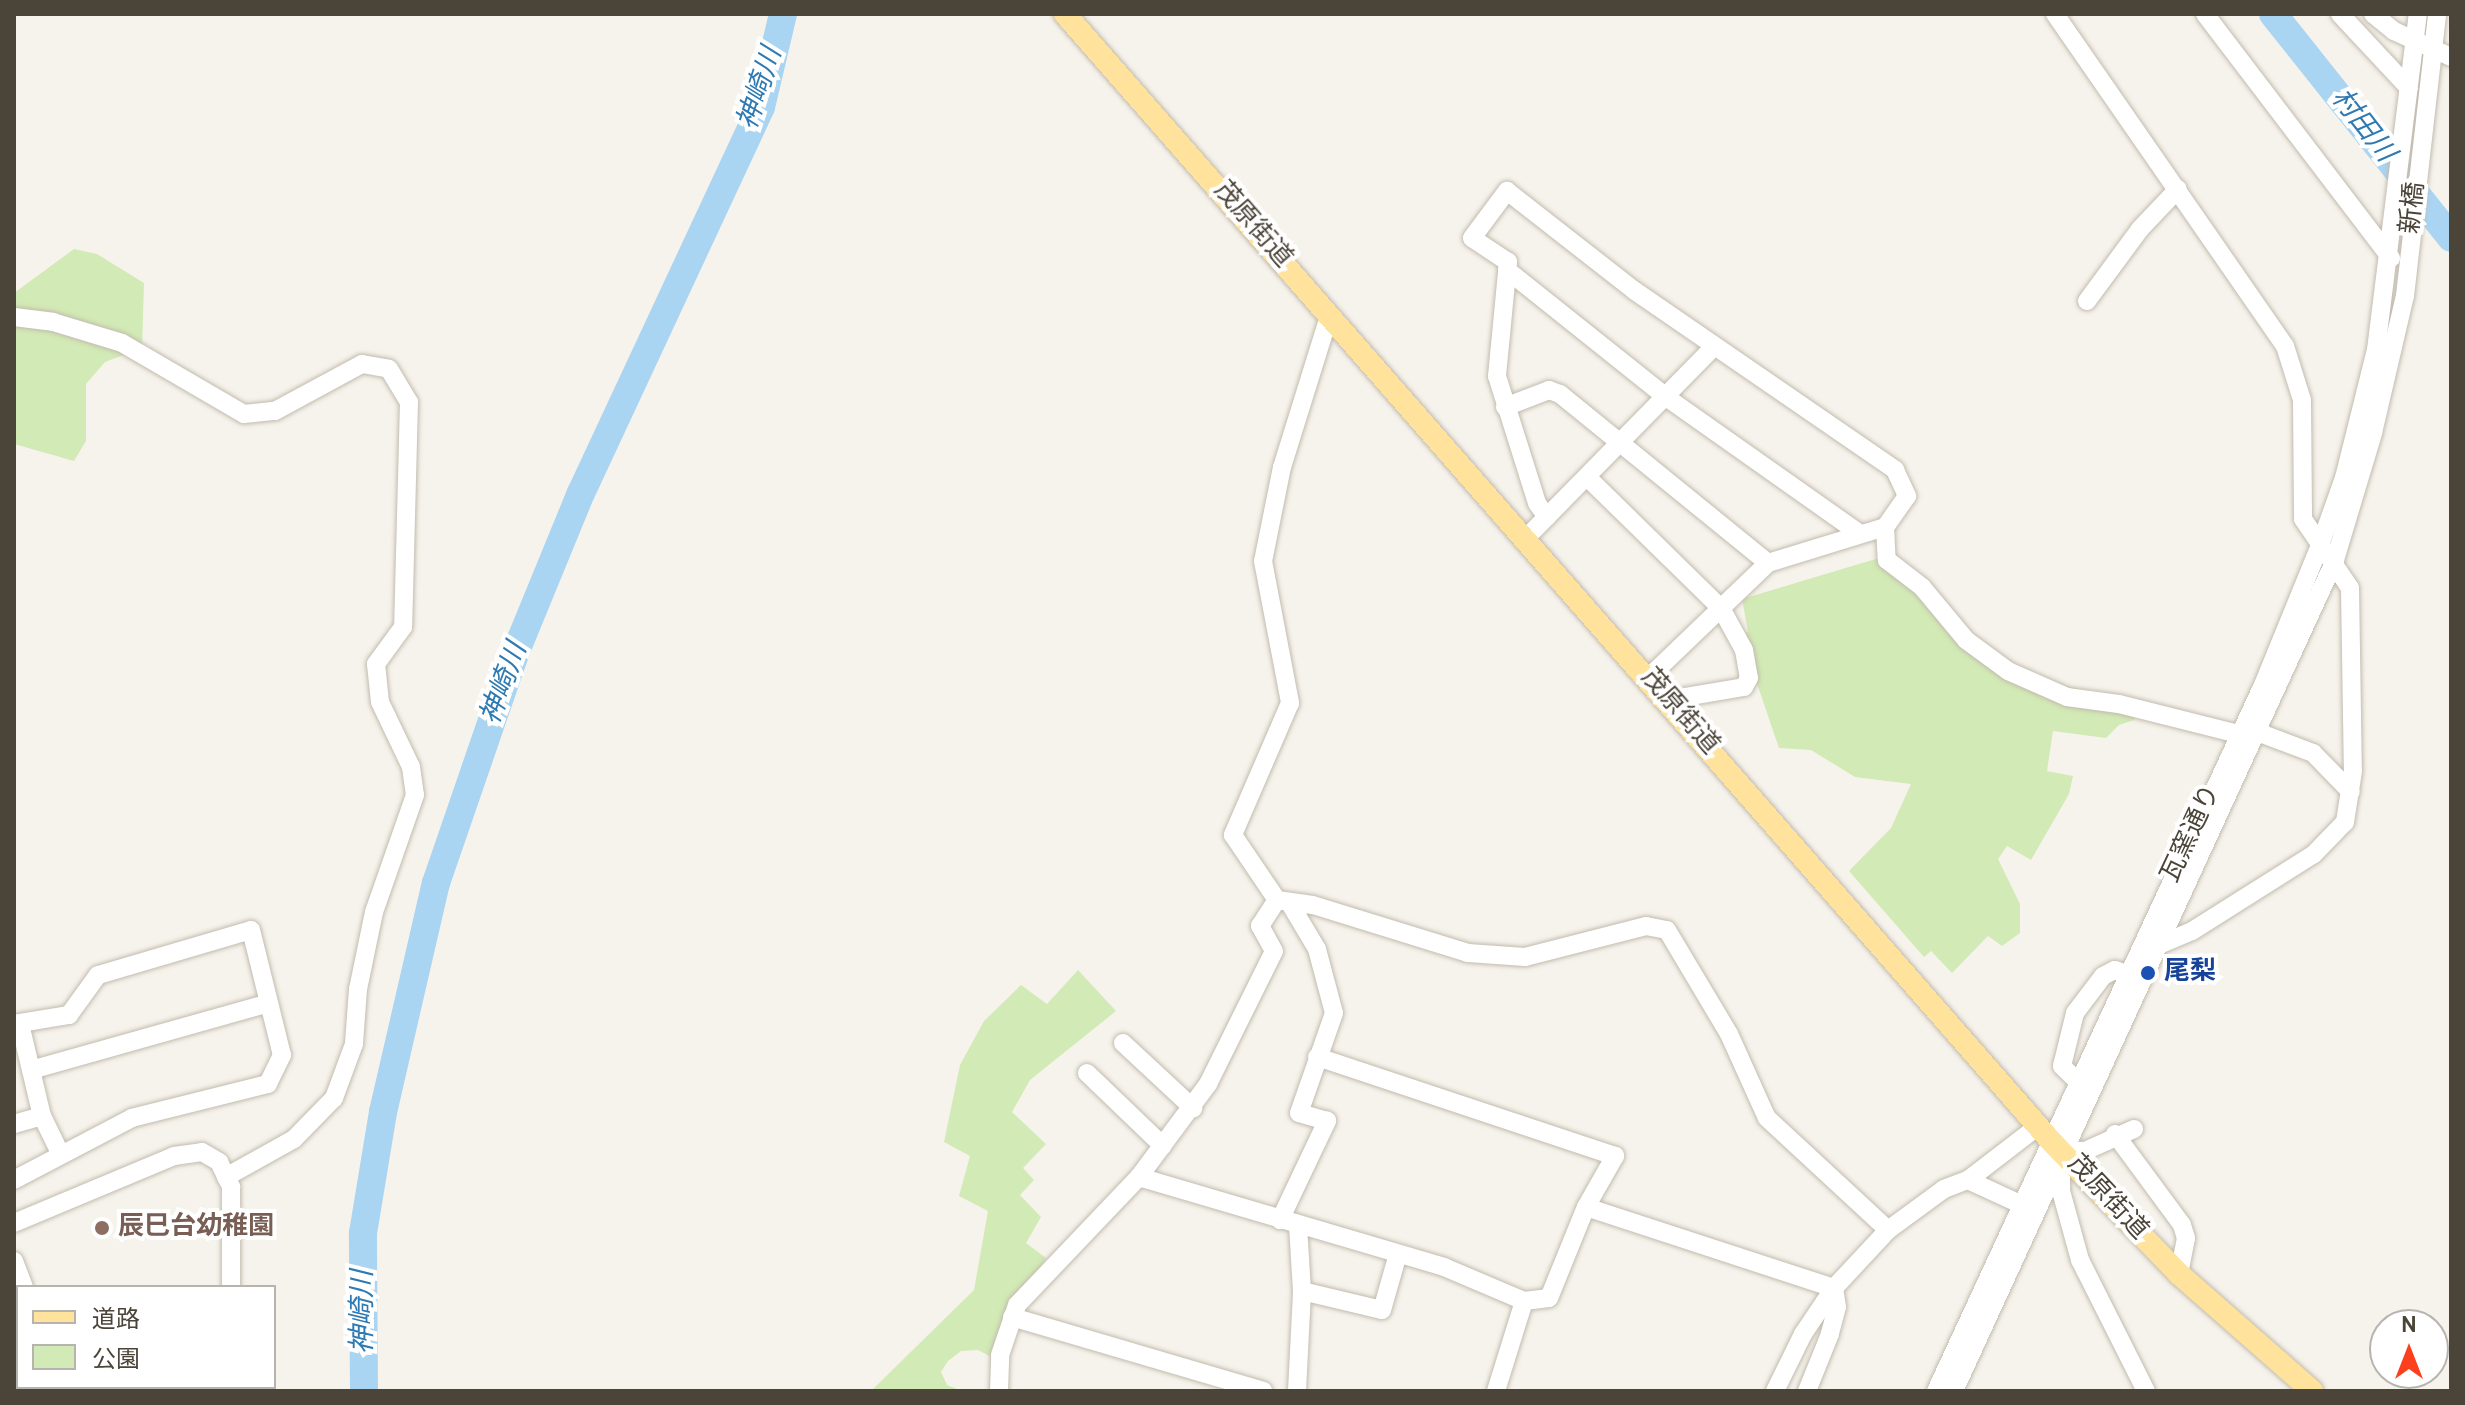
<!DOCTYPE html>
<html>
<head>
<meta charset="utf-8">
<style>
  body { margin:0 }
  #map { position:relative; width:2465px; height:1405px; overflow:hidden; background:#f6f3ec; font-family:Overpass,"Noto Sans JP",sans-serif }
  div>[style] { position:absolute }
  .green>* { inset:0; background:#d2eab5 }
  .river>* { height:28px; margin:-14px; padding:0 14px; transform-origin:14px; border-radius:14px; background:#a9d4f2 }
  .roads { filter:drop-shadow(0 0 2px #c2bbae) drop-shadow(0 0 2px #c2bbae) }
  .minor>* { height:18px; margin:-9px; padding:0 9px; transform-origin:9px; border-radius:9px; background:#fff }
  .major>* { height:22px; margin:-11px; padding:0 11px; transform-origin:11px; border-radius:11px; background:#ffe39c }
  .dots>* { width:22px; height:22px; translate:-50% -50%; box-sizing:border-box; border:4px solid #fff; border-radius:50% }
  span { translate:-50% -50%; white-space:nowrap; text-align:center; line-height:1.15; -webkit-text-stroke:8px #fff; paint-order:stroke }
  .street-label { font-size:26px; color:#4b4439 }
  .transit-label { font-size:26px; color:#164399; font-weight:700 }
  .left { translate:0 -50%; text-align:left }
  .education-label { font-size:26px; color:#785e54; font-weight:700 }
  .water-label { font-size:28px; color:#2e7ab2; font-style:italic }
  .frame { position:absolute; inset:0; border:16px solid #4b4439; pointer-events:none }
  .legend { position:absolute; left:16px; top:1285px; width:260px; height:104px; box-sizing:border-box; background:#fff; border:2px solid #b7b4b0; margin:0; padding:10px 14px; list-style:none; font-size:24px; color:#4b4439 }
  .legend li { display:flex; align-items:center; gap:16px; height:40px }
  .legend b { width:40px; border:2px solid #b7b4b0 }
  .north { position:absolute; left:2369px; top:1309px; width:80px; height:80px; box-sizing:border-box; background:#fff; border:2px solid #b7b4b0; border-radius:50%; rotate:0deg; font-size:22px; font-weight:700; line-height:32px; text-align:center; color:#4b4439 }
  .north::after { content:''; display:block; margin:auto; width:28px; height:36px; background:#fc3f1d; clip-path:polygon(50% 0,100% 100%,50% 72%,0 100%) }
</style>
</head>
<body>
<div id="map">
  <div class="green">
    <div style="clip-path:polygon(74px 249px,97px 254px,144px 283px,142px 348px,105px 362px,86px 384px,86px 441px,74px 461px,14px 444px,14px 293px)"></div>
    <div style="clip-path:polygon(1889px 555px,1964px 630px,2026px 671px,2072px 688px,2142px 700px,2134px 720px,2119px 725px,2106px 738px,2053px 731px,2047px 771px,2073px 776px,2069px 794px,2031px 860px,2007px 846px,1998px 859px,2020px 904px,2020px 933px,2002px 946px,1988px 936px,1952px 973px,1931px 951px,1924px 957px,1849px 871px,1891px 828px,1911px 784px,1855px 777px,1811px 750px,1779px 748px,1740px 634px,1748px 632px,1742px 599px)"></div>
    <div style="clip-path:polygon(1078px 970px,1116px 1011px,1030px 1080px,1012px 1112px,1046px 1144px,1023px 1168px,1034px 1180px,1020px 1195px,1041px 1217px,1026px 1243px,1046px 1258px,1017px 1306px,999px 1361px,978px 1350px,961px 1351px,948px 1361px,941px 1372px,947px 1385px,962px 1391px,871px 1391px,974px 1290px,988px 1211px,959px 1196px,970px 1156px,944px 1142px,960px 1065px,984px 1021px,1021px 985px,1047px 1004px)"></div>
  </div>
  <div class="river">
    <div style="left:2273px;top:14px;width:286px;rotate:51.5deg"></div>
    <div style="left:364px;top:1391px;width:158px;rotate:-90.4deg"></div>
    <div style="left:363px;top:1233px;width:123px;rotate:-80.6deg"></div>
    <div style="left:383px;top:1112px;width:235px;rotate:-77deg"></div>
    <div style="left:436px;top:883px;width:240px;rotate:-71deg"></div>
    <div style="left:514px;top:656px;width:176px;rotate:-67.7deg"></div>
    <div style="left:581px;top:493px;width:426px;rotate:-65deg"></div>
    <div style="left:761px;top:107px;width:96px;rotate:-76.7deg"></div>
  </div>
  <div class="roads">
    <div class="minor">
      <div style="left:2055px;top:14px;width:404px;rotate:55.3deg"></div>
      <div style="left:2285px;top:346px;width:57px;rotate:72.5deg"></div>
      <div style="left:2302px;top:400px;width:119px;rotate:89.5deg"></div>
      <div style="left:2303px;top:519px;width:83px;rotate:55.7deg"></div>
      <div style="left:2350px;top:588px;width:183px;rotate:89.1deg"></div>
      <div style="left:2353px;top:771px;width:52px;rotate:98.9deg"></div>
      <div style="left:2345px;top:822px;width:45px;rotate:134.1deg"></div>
      <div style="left:2314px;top:854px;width:144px;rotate:147.7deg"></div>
      <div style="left:2192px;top:931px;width:34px;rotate:157deg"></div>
      <div style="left:2205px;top:14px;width:307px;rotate:52.7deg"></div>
      <div style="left:2340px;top:14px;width:101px;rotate:47deg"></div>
      <div style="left:2373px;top:14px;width:27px;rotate:39deg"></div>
      <div style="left:2394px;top:31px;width:63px;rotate:24.5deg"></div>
      <div style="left:1507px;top:270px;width:203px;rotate:38.6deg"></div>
      <div style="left:1666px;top:397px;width:237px;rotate:35.2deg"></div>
      <div style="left:2087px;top:301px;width:89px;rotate:-53.6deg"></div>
      <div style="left:2140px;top:229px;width:55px;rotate:-46.5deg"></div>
      <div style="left:14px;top:317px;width:39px;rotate:7deg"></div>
      <div style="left:53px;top:322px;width:72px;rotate:16.9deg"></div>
      <div style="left:122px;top:343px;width:141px;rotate:30.2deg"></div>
      <div style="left:244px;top:414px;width:31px;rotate:-6deg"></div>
      <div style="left:275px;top:411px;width:99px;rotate:-28.4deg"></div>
      <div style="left:362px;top:364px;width:27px;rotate:10deg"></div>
      <div style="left:389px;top:369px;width:39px;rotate:59deg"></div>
      <div style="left:409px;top:402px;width:225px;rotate:91.5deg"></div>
      <div style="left:403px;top:627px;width:46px;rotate:126.1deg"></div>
      <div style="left:376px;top:664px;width:38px;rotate:84deg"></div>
      <div style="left:380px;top:702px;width:72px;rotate:64.5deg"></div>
      <div style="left:411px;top:767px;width:28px;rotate:82deg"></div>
      <div style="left:415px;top:795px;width:124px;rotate:109.3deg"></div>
      <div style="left:374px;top:912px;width:79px;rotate:101.7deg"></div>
      <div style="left:358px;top:989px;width:55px;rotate:94.2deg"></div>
      <div style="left:354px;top:1044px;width:58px;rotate:110.3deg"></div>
      <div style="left:334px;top:1098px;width:57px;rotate:134.3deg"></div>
      <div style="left:294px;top:1139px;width:78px;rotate:150.8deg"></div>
      <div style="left:1334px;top:320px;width:10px;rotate:143deg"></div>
      <div style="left:1326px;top:326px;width:148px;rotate:107.3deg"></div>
      <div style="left:1282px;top:467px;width:96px;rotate:101.4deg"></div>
      <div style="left:1263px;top:561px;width:145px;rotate:79.2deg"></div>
      <div style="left:1290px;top:703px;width:144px;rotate:113.4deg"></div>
      <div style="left:1233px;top:835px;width:78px;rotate:55.9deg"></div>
      <div style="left:1277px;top:900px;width:36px;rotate:8deg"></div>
      <div style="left:1313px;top:905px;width:162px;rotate:17.2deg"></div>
      <div style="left:1468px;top:953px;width:57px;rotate:4deg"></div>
      <div style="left:1525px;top:957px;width:125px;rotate:-14.4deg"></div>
      <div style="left:1646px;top:926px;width:21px;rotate:11deg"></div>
      <div style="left:1667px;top:930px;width:121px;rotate:59.2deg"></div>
      <div style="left:1729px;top:1034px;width:92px;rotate:65.7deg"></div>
      <div style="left:1767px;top:1118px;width:165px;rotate:42.8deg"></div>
      <div style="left:1505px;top:407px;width:47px;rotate:-21.1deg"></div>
      <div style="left:1549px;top:390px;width:12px;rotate:20deg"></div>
      <div style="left:1560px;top:394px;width:268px;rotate:39.1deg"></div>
      <div style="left:1587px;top:477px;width:187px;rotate:44.4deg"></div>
      <div style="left:1721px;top:608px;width:48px;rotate:61.3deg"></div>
      <div style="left:1744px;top:650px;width:28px;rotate:80deg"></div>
      <div style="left:1749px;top:678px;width:10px;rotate:119deg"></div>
      <div style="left:1744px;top:687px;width:77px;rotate:170.3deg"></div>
      <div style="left:1547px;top:517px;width:17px;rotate:-126deg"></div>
      <div style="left:1537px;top:503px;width:133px;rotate:-107.5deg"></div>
      <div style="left:1497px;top:376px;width:115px;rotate:-84.5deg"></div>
      <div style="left:1508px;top:262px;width:43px;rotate:-146.3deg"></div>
      <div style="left:1472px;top:238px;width:59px;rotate:-53.3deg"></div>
      <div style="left:1507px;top:191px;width:162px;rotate:38deg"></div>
      <div style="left:1635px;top:291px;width:316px;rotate:34.5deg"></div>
      <div style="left:1895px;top:470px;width:29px;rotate:65deg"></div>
      <div style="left:1907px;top:496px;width:38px;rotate:125deg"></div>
      <div style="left:1885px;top:527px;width:122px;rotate:162.9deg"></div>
      <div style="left:1768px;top:563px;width:165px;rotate:136.2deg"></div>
      <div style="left:1885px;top:527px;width:33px;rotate:87deg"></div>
      <div style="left:1887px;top:560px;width:44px;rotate:37.6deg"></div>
      <div style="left:1922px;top:587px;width:69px;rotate:50.3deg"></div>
      <div style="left:1966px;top:640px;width:52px;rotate:36.4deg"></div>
      <div style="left:2008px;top:671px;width:64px;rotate:23.8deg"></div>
      <div style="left:2067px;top:697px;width:52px;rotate:7.7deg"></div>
      <div style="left:2119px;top:704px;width:123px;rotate:14.1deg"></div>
      <div style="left:1527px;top:537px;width:267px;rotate:-45.5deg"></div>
      <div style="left:2260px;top:733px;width:57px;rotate:20.7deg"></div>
      <div style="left:2313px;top:753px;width:54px;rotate:45.7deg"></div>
      <div style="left:14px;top:1024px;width:56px;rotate:-9.3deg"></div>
      <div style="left:69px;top:1015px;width:49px;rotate:-54.1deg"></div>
      <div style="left:98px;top:975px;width:159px;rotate:-16.4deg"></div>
      <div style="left:251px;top:930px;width:129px;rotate:76.1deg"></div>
      <div style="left:282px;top:1055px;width:32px;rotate:116deg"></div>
      <div style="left:268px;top:1084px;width:140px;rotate:166deg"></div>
      <div style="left:132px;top:1118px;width:133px;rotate:152.3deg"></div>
      <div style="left:20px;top:1024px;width:95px;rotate:76.6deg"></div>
      <div style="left:42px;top:1116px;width:43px;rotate:64deg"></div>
      <div style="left:1123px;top:1043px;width:96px;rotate:42.9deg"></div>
      <div style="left:31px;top:1070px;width:247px;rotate:-15.7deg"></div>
      <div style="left:1087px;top:1073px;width:105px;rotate:43.8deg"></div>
      <div style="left:2076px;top:1080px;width:20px;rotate:-135deg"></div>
      <div style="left:2062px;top:1066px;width:55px;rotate:-76.2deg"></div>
      <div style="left:2075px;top:1013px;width:46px;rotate:-52.9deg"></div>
      <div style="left:2103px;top:976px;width:13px;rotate:-27deg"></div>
      <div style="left:2115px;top:970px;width:14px;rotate:21deg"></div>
      <div style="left:14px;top:1124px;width:29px;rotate:-16deg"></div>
      <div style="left:2134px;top:1129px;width:54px;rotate:155.8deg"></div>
      <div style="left:2085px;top:1151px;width:24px;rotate:-178deg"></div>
      <div style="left:2061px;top:1150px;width:41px;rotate:90deg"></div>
      <div style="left:2061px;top:1191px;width:72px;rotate:74.6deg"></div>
      <div style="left:2080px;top:1260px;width:147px;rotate:63.3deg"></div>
      <div style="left:2115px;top:1134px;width:113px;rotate:53.6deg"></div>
      <div style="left:2182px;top:1225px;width:14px;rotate:73deg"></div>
      <div style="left:2186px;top:1238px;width:37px;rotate:101deg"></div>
      <div style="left:1139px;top:1177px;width:318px;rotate:16.4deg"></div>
      <div style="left:1444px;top:1267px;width:87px;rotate:23deg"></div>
      <div style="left:1524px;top:1301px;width:25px;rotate:-7deg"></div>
      <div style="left:1549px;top:1298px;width:98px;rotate:-67.9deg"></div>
      <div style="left:1586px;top:1207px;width:59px;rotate:-60.4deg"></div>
      <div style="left:1615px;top:1156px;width:314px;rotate:-161.6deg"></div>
      <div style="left:1968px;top:1180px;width:60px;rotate:24.8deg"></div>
      <div style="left:1586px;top:1207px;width:261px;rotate:18.1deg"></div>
      <div style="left:1834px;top:1288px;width:19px;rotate:81deg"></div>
      <div style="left:1837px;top:1307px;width:28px;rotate:105deg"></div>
      <div style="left:1830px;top:1334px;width:61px;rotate:112deg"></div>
      <div style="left:1280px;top:1220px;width:110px;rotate:-64.6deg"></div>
      <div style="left:1327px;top:1121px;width:29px;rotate:-164deg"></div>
      <div style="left:1299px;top:1113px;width:106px;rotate:-70.7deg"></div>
      <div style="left:1334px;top:1013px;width:66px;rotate:-104.9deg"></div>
      <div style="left:1317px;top:949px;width:55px;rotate:-120.8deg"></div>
      <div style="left:14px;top:1223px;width:173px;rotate:-22.7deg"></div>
      <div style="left:174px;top:1156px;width:28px;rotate:-8deg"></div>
      <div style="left:202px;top:1152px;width:20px;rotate:30deg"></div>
      <div style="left:219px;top:1162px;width:28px;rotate:64deg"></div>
      <div style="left:231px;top:1187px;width:100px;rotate:90deg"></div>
      <div style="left:14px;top:1261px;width:28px;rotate:69deg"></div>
      <div style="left:1302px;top:1291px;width:82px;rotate:13.4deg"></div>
      <div style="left:1382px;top:1310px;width:58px;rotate:-74.1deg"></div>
      <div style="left:1012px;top:1317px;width:262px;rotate:16.4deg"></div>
      <div style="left:14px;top:1384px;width:4px;rotate:-27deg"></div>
      <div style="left:221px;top:1391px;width:4px;rotate:-90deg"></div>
      <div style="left:999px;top:1391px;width:36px;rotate:-88deg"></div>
      <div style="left:1000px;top:1355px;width:53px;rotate:-71.2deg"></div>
      <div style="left:1017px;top:1305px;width:177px;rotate:-46.4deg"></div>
      <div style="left:1139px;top:1177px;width:116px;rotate:-53.4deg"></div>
      <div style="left:1208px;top:1084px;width:148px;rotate:-63.6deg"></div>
      <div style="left:1274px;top:951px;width:29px;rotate:-119deg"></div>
      <div style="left:1260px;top:926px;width:31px;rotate:-57deg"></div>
      <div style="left:1297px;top:1391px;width:100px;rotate:-87.1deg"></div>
      <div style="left:1302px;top:1291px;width:65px;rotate:-93.5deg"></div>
      <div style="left:1496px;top:1391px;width:94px;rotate:-72.7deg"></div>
      <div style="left:1775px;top:1391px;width:64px;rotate:-63.8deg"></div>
      <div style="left:1803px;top:1334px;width:55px;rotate:-56deg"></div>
      <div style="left:1834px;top:1288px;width:79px;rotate:-47deg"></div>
      <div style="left:1888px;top:1230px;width:69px;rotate:-36.2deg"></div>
      <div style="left:1944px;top:1189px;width:26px;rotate:-21deg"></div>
      <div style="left:1968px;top:1180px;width:88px;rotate:-37.6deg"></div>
      <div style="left:1936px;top:1391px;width:778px;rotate:-65.15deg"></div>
      <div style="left:2263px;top:685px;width:151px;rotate:-67.8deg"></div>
      <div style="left:2320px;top:545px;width:71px;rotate:-70.3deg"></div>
      <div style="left:2344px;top:478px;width:132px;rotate:-76deg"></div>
      <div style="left:2376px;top:350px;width:339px;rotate:-82.9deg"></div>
      <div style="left:1954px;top:1391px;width:914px;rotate:-65.37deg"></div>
      <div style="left:2335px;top:560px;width:133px;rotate:-73.3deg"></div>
      <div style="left:2373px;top:433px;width:141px;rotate:-76.9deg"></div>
      <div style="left:2405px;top:296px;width:284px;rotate:-83.5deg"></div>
    </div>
    <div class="major">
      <div style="left:1065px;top:14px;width:1496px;rotate:48.82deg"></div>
      <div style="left:2050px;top:1140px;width:186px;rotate:46.1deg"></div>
      <div style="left:2179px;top:1274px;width:177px;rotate:41.3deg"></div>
    </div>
  </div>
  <div class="dots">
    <div style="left:2148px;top:973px;background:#1a4fb4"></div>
    <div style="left:102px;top:1228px;background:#8d6e63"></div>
  </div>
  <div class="street-label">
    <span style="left:2414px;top:208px;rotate:-84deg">新橋</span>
    <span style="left:1252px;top:225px;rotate:49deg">茂原街道</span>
    <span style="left:1679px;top:712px;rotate:49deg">茂原街道</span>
    <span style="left:2192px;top:834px;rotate:-65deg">瓦窯通り</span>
    <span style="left:2107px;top:1198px;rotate:47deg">茂原街道</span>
  </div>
  <div class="transit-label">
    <span class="left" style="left:2164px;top:973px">尾梨</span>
  </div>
  <div class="education-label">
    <span class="left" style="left:118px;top:1228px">辰巳台幼稚園</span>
  </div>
  <div class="water-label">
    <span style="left:761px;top:89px;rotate:-72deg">神崎川</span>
    <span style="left:2362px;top:126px;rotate:52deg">村田川</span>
    <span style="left:505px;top:684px;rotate:-70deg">神崎川</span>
    <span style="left:364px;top:1312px;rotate:-90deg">神崎川</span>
  </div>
  <div class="frame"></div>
  <ul class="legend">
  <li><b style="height:10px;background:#ffe39c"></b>道路</li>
  <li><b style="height:22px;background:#d2eab5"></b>公園</li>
  </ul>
  <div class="north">N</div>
</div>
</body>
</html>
